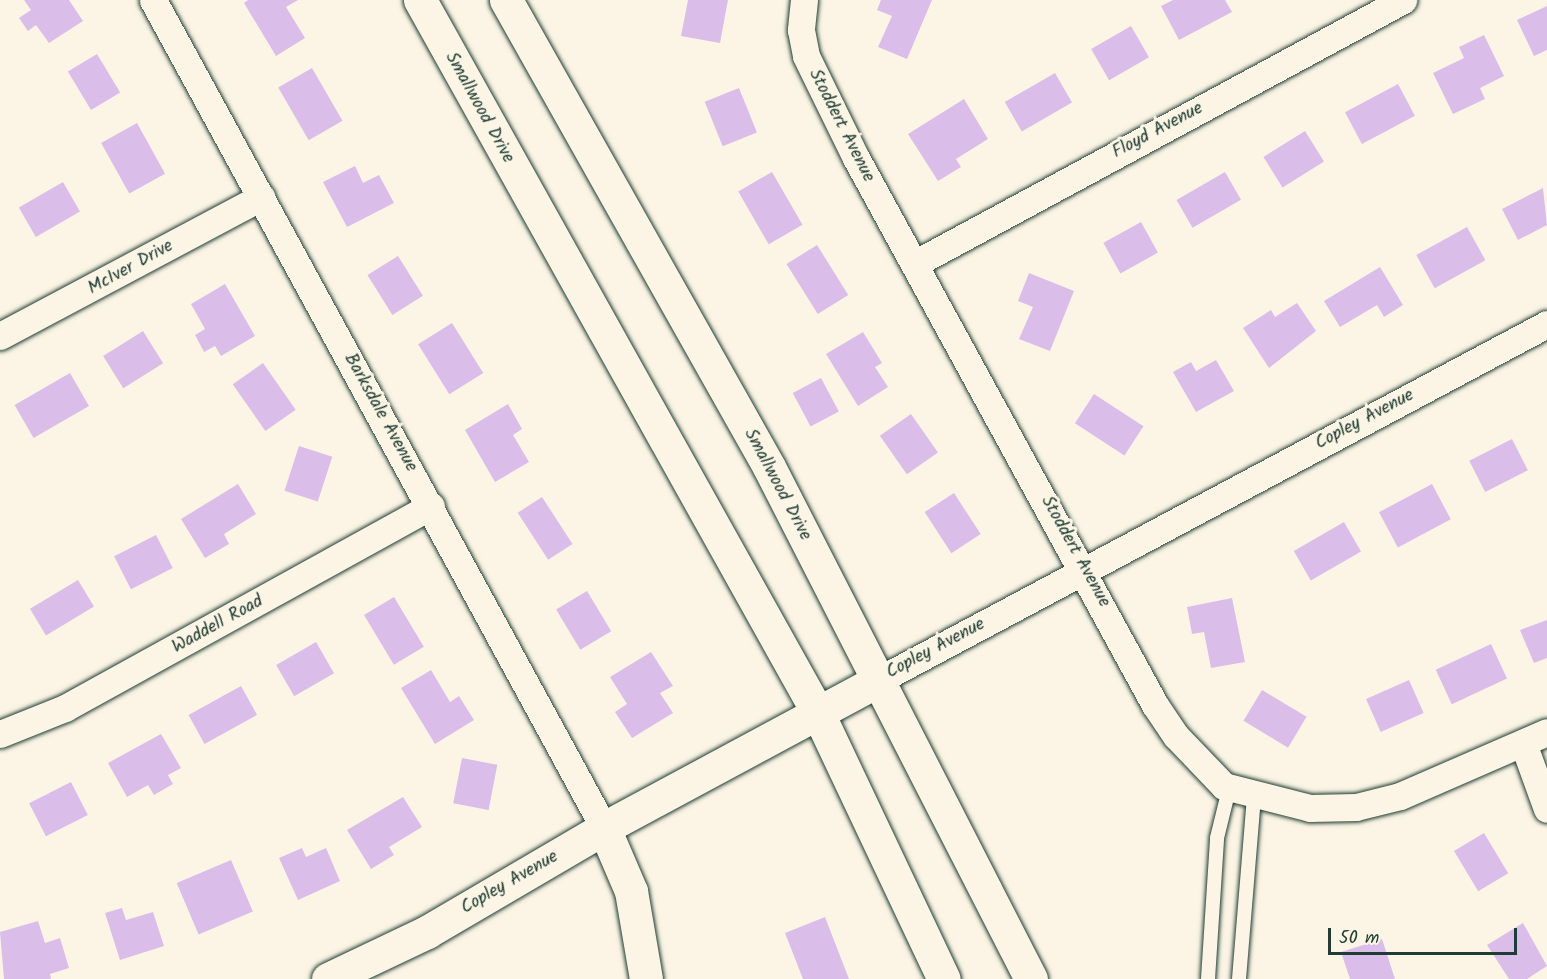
<!DOCTYPE html>
<html>
<head>
<meta charset="utf-8">
<style>
  body { margin:0 }
  #map { position:relative; width:1547px; height:979px; overflow:hidden; background:#fcf5e5; font-family:Kalam,sans-serif }
  div>[style] { position:absolute }
  .building>* { inset:0; background:#dbbdea; transform-origin:0 0 }
  .roads { filter:drop-shadow(0 0 2px #1f3d34) drop-shadow(0 0 2px #1f3d34) }
  .lane>* { height:14px; margin:-7px; padding:0 7px; transform-origin:7px; border-radius:7px; background:#fcf5e5 }
  .street>* { height:27px; margin:-13.5px; padding:0 13.5px; transform-origin:13.5px; border-radius:13.5px; background:#fcf5e5 }
  .secondary>* { height:33px; margin:-16.5px; padding:0 16.5px; transform-origin:16.5px; border-radius:16.5px; background:#fcf5e5 }
  span { translate:-50% -50%; white-space:nowrap; text-align:center; line-height:1.15; -webkit-text-stroke:6px #fcf5e5; paint-order:stroke }
  .street-label { font-size:18px; color:#1f3d34 }
  .scale { position:absolute; left:1328px; top:928px; width:189px; height:27px; box-sizing:border-box; border:3px solid #1f3d34; border-top:0; padding-left:8px; font-size:18px; line-height:21px; white-space:nowrap; color:#1f3d34; -webkit-text-stroke:4px #fcf5e5; paint-order:stroke }
</style>
</head>
<body>
<div id="map">
  <div class="building">
    <div style="clip-path:polygon(24px 0,69px 0,83px 21px,49px 43px,36px 25px,28px 31px,19px 18px,31px 10px)"></div>
    <div style="clip-path:polygon(248px 0,298px 0,286px 7px,305px 38px,276px 56px,244px 3px)"></div>
    <div style="clip-path:polygon(688px 0,728px 0,720px 43px,681px 36px)"></div>
    <div style="clip-path:polygon(881px 0,932px 0,907px 59px,878px 47px,892px 16px,877px 10px)"></div>
    <div style="clip-path:polygon(1173px 0,1225px 0,1232px 12px,1179px 40px,1161px 6px)"></div>
    <div style="clip-path:polygon(1547px 6px,1547px 50px,1534px 56px,1517px 20px)"></div>
    <div style="left:1131px;top:26px;width:36px;height:46px;rotate:60deg"></div>
    <div style="clip-path:polygon(1484px 35px,1504px 76px,1480px 88px,1485px 99px,1453px 114px,1433px 73px,1464px 58px,1459px 47px)"></div>
    <div style="left:97px;top:54px;width:45px;height:34px;rotate:59deg"></div>
    <div style="left:312px;top:68px;width:61px;height:39px;rotate:60deg"></div>
    <div style="left:1055px;top:73px;width:34px;height:58px;rotate:60deg"></div>
    <div style="left:1398px;top:84px;width:36px;height:60px;rotate:62deg"></div>
    <div style="left:739px;top:88px;width:48px;height:37px;rotate:68deg"></div>
    <div style="clip-path:polygon(964px 99px,988px 139px,956px 159px,961px 167px,938px 181px,908px 134px)"></div>
    <div style="left:137px;top:123px;width:58px;height:41px;rotate:61deg"></div>
    <div style="left:1305px;top:131px;width:36px;height:49px;rotate:58deg"></div>
    <div style="clip-path:polygon(355px 166px,363px 183px,379px 175px,394px 203px,347px 227px,323px 182px)"></div>
    <div style="left:772px;top:172px;width:61px;height:39px;rotate:60deg"></div>
    <div style="left:1225px;top:172px;width:32px;height:56px;rotate:60deg"></div>
    <div style="left:63px;top:182px;width:34px;height:51px;rotate:60deg"></div>
    <div style="clip-path:polygon(1543px 188px,1547px 225px,1518px 240px,1502px 209px)"></div>
    <div style="left:1141px;top:222px;width:35px;height:43px;rotate:61deg"></div>
    <div style="left:1467px;top:227px;width:38px;height:58px;rotate:61deg"></div>
    <div style="left:817px;top:245px;width:59px;height:36px;rotate:58deg"></div>
    <div style="left:398px;top:256px;width:47px;height:36px;rotate:58deg"></div>
    <div style="clip-path:polygon(1380px 267px,1403px 305px,1384px 317px,1377px 305px,1340px 327px,1324px 301px)"></div>
    <div style="clip-path:polygon(1029px 273px,1074px 291px,1050px 351px,1019px 339px,1033px 307px,1018px 301px)"></div>
    <div style="clip-path:polygon(225px 284px,255px 336px,221px 356px,215px 346px,204px 352px,195px 335px,205px 329px,191px 304px)"></div>
    <div style="clip-path:polygon(1297px 303px,1316px 331px,1269px 368px,1243px 328px,1271px 310px,1275px 317px)"></div>
    <div style="left:452px;top:323px;width:59px;height:40px;rotate:58deg"></div>
    <div style="left:143px;top:331px;width:38px;height:47px;rotate:58deg"></div>
    <div style="clip-path:polygon(863px 332px,882px 363px,875px 367px,888px 387px,858px 406px,826px 354px)"></div>
    <div style="clip-path:polygon(1216px 360px,1234px 391px,1196px 412px,1173px 372px,1191px 362px,1196px 371px)"></div>
    <div style="left:263px;top:363px;width:57px;height:37px;rotate:55deg"></div>
    <div style="left:70px;top:373px;width:38px;height:64px;rotate:60deg"></div>
    <div style="left:821px;top:378px;width:38px;height:32px;rotate:62deg"></div>
    <div style="left:1094px;top:394px;width:59px;height:35px;rotate:33deg"></div>
    <div style="clip-path:polygon(508px 404px,522px 429px,513px 435px,529px 462px,495px 482px,465px 430px)"></div>
    <div style="left:911px;top:414px;width:47px;height:38px;rotate:55deg"></div>
    <div style="left:1512px;top:439px;width:35px;height:48px;rotate:63deg"></div>
    <div style="left:299px;top:446px;width:35px;height:47px;rotate:18deg"></div>
    <div style="clip-path:polygon(238px 484px,256px 514px,224px 534px,229px 544px,205px 558px,181px 519px)"></div>
    <div style="left:1432px;top:484px;width:40px;height:60px;rotate:62deg"></div>
    <div style="left:954px;top:493px;width:49px;height:35px;rotate:57deg"></div>
    <div style="left:542px;top:497px;width:56px;height:29px;rotate:57deg"></div>
    <div style="left:1344px;top:522px;width:34px;height:58px;rotate:60deg"></div>
    <div style="left:156px;top:535px;width:37px;height:47px;rotate:63deg"></div>
    <div style="left:78px;top:580px;width:31px;height:56px;rotate:59deg"></div>
    <div style="left:587px;top:591px;width:47px;height:36px;rotate:59deg"></div>
    <div style="left:394px;top:597px;width:58px;height:35px;rotate:59deg"></div>
    <div style="clip-path:polygon(1232px 598px,1245px 662px,1211px 668px,1204px 632px,1192px 634px,1187px 607px)"></div>
    <div style="clip-path:polygon(1547px 620px,1547px 658px,1534px 663px,1520px 630px)"></div>
    <div style="left:316px;top:642px;width:36px;height:46px;rotate:60deg"></div>
    <div style="left:1491px;top:644px;width:38px;height:61px;rotate:65deg"></div>
    <div style="clip-path:polygon(651px 652px,673px 686px,660px 693px,673px 713px,632px 738px,615px 712px,627px 704px,610px 677px)"></div>
    <div style="clip-path:polygon(431px 670px,450px 702px,459px 696px,474px 720px,435px 744px,401px 688px)"></div>
    <div style="left:1409px;top:680px;width:36px;height:47px;rotate:66deg"></div>
    <div style="left:241px;top:686px;width:33px;height:60px;rotate:61deg"></div>
    <div style="left:1262px;top:690px;width:52px;height:36px;rotate:31deg"></div>
    <div style="clip-path:polygon(161px 734px,181px 768px,168px 775px,173px 784px,154px 795px,148px 785px,127px 797px,108px 763px)"></div>
    <div style="left:462px;top:758px;width:36px;height:46px;rotate:11deg"></div>
    <div style="left:71px;top:782px;width:37px;height:47px;rotate:63deg"></div>
    <div style="clip-path:polygon(403px 797px,422px 827px,389px 847px,394px 855px,371px 869px,347px 830px)"></div>
    <div style="left:1484px;top:833px;width:47px;height:35px;rotate:59deg"></div>
    <div style="clip-path:polygon(302px 848px,306px 857px,326px 848px,340px 881px,298px 900px,279px 858px)"></div>
    <div style="left:231px;top:860px;width:56px;height:59px;rotate:67deg"></div>
    <div style="clip-path:polygon(122px 908px,126px 920px,153px 912px,164px 946px,120px 960px,105px 913px)"></div>
    <div style="clip-path:polygon(825px 917px,849px 979px,803px 979px,785px 933px)"></div>
    <div style="clip-path:polygon(38px 921px,45px 943px,60px 938px,69px 968px,50px 974px,51px 979px,4px 979px,0 932px)"></div>
    <div style="clip-path:polygon(1523px 923px,1547px 966px,1527px 979px,1509px 979px,1487px 945px)"></div>
    <div style="clip-path:polygon(1382px 939px,1395px 979px,1350px 979px,1341px 952px)"></div>
  </div>
  <div class="roads">
    <div class="lane">
      <div style="left:1208px;top:979px;width:141px;rotate:-86.3deg"></div>
      <div style="left:1217px;top:838px;width:50px;rotate:-76.2deg"></div>
      <div style="left:1239px;top:979px;width:185px;rotate:-85.3deg"></div>
    </div>
    <div class="street">
      <div style="left:153px;top:0;width:943px;rotate:61.42deg"></div>
      <div style="left:804px;top:0;width:30px;rotate:96deg"></div>
      <div style="left:801px;top:30px;width:26px;rotate:79deg"></div>
      <div style="left:806px;top:56px;width:114px;rotate:63.9deg"></div>
      <div style="left:856px;top:158px;width:623px;rotate:61.34deg"></div>
      <div style="left:1155px;top:705px;width:37px;rotate:56deg"></div>
      <div style="left:1176px;top:736px;width:69px;rotate:46.2deg"></div>
      <div style="left:1224px;top:786px;width:89px;rotate:14.3deg"></div>
      <div style="left:1310px;top:808px;width:46px;rotate:-1.2deg"></div>
      <div style="left:1356px;top:807px;width:45px;rotate:-14deg"></div>
      <div style="left:1400px;top:796px;width:160px;rotate:-23.5deg"></div>
      <div style="left:914px;top:264px;width:556px;rotate:-28.36deg"></div>
      <div style="left:0;top:336px;width:296px;rotate:-28deg"></div>
      <div style="left:877px;top:681px;width:759px;rotate:-28.05deg"></div>
      <div style="left:0;top:734px;width:70px;rotate:-21.8deg"></div>
      <div style="left:65px;top:708px;width:418px;rotate:-28.9deg"></div>
      <div style="left:1523px;top:743px;width:70px;rotate:70deg"></div>
    </div>
    <div class="secondary">
      <div style="left:420px;top:0;width:817px;rotate:60.83deg"></div>
      <div style="left:818px;top:713px;width:294px;rotate:64.7deg"></div>
      <div style="left:506px;top:0;width:536px;rotate:60.61deg"></div>
      <div style="left:769px;top:467px;width:575px;rotate:62.9deg"></div>
      <div style="left:604px;top:828px;width:69px;rotate:66.8deg"></div>
      <div style="left:631px;top:891px;width:89px;rotate:80.3deg"></div>
      <div style="left:328px;top:979px;width:110px;rotate:-25.4deg"></div>
      <div style="left:427px;top:932px;width:205px;rotate:-30.4deg"></div>
      <div style="left:604px;top:828px;width:310px;rotate:-28.3deg"></div>
    </div>
  </div>
  <div class="street-label">
    <span style="left:479px;top:108px;rotate:61deg">Smallwood Drive</span>
    <span style="left:841px;top:126px;rotate:63deg">Stoddert Avenue</span>
    <span style="left:1158px;top:131px;rotate:-28deg">Floyd Avenue</span>
    <span style="left:131px;top:268px;rotate:-29deg">McIver Drive</span>
    <span style="left:380px;top:413px;rotate:61deg">Barksdale Avenue</span>
    <span style="left:1365px;top:420px;rotate:-28deg">Copley Avenue</span>
    <span style="left:777px;top:485px;rotate:62deg">Smallwood Drive</span>
    <span style="left:1075px;top:552px;rotate:61deg">Stoddert Avenue</span>
    <span style="left:218px;top:625px;rotate:-29deg">Waddell Road</span>
    <span style="left:936px;top:649px;rotate:-28deg">Copley Avenue</span>
    <span style="left:510px;top:883px;rotate:-30deg">Copley Avenue</span>
  </div>
  <div class="scale">50 m</div>
</div>
</body>
</html>
